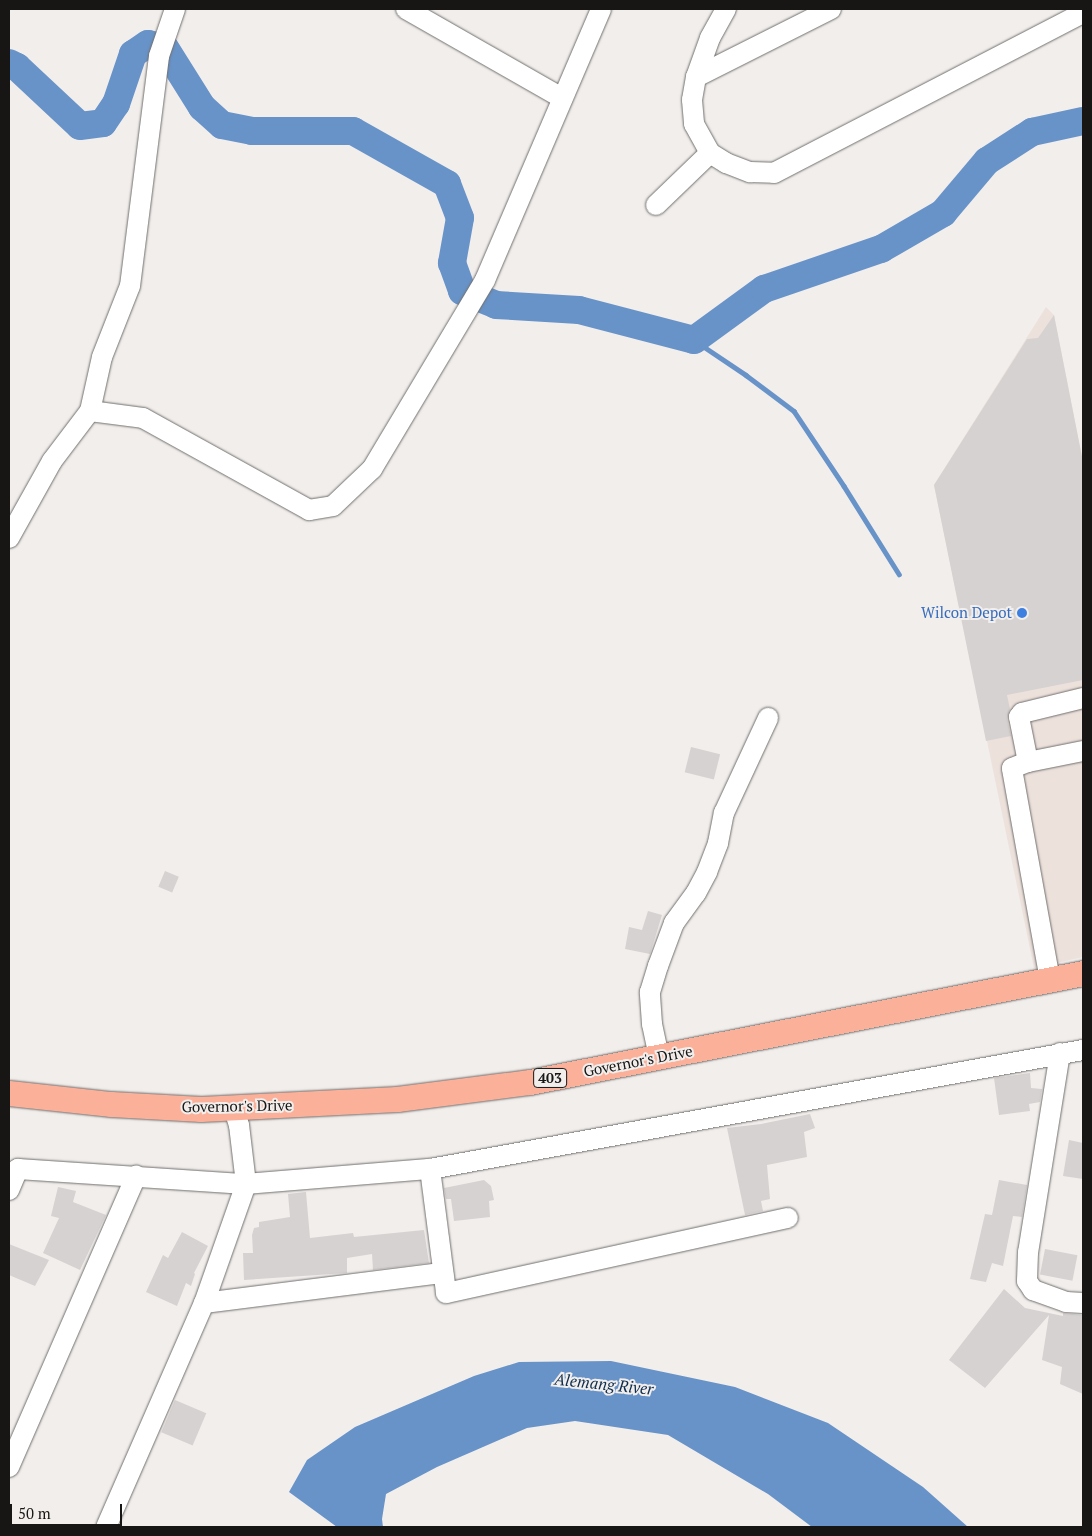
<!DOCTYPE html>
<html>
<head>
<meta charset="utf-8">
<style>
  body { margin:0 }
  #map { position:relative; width:1092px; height:1536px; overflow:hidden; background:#f1eeec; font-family:"PT Serif",serif }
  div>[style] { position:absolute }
  .built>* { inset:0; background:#ede1dc }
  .water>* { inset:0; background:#6893c8 }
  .stream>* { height:4.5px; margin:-2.25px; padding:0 2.25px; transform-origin:2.25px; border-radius:2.25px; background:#6893c8 }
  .river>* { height:28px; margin:-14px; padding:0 14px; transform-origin:14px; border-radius:14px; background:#6893c8 }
  .building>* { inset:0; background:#d6d2d1; transform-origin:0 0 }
  .roads { filter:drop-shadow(0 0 1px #716f6d) drop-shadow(0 0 1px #716f6d) }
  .minor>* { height:20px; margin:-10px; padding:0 10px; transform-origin:10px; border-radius:10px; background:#fff }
  .major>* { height:25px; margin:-12.5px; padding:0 12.5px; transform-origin:12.5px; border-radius:12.5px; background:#fbb09a }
  .dots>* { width:14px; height:14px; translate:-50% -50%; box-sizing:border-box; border:2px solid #f1eeec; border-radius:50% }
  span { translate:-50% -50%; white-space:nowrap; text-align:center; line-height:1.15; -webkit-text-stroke:4px #f1eeec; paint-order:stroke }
  .shield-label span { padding:1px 4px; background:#f1eeec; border:1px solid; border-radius:4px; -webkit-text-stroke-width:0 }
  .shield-label { font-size:14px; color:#171615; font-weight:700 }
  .shop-label { font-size:15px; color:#366cbe }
  .right { translate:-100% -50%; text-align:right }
  .street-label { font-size:15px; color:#171615 }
  .water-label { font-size:16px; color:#0d2c4f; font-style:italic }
  .frame { position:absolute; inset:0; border:10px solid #171615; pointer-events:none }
  .scale { position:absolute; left:10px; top:1504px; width:112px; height:22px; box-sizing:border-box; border:2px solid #171615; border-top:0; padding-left:6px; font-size:15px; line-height:18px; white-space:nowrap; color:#171615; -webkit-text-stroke:4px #f1eeec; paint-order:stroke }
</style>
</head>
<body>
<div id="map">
  <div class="built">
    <div style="clip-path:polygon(1046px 307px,1054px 315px,1083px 462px,1083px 957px,1034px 968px,934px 485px)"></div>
  </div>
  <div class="water">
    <div style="clip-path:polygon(611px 1361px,735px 1387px,828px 1423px,923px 1487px,968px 1527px,812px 1527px,768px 1494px,668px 1435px,575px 1421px,527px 1428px,437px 1467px,386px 1494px,382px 1519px,383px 1527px,337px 1527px,289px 1492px,307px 1460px,355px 1427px,474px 1376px,519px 1362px)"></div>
  </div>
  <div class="stream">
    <div style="left:694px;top:340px;width:63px;rotate:33.9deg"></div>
    <div style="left:746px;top:375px;width:60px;rotate:36.9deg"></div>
    <div style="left:794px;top:411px;width:90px;rotate:56.3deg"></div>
    <div style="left:844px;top:486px;width:104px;rotate:58deg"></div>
  </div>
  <div class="river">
    <div style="left:9px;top:63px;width:9px;rotate:27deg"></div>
    <div style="left:17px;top:67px;width:86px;rotate:43.1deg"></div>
    <div style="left:80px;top:126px;width:23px;rotate:-7deg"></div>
    <div style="left:103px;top:123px;width:23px;rotate:-56deg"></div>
    <div style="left:116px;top:104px;width:53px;rotate:-71.2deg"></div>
    <div style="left:133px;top:54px;width:18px;rotate:-34deg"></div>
    <div style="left:148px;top:44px;width:17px;rotate:13deg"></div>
    <div style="left:165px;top:48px;width:70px;rotate:57.9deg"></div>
    <div style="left:202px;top:107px;width:27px;rotate:42deg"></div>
    <div style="left:222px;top:125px;width:31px;rotate:11deg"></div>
    <div style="left:252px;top:131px;width:101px"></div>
    <div style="left:353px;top:131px;width:108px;rotate:29.4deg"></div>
    <div style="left:447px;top:184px;width:36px;rotate:69deg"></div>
    <div style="left:460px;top:218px;width:46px;rotate:100.1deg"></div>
    <div style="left:452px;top:263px;width:30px;rotate:70deg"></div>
    <div style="left:462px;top:291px;width:37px;rotate:22deg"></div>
    <div style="left:496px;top:305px;width:83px;rotate:3.4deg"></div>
    <div style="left:579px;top:310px;width:119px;rotate:14.6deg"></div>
    <div style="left:694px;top:340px;width:87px;rotate:-36.1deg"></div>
    <div style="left:764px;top:289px;width:124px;rotate:-18.9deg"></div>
    <div style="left:881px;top:249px;width:72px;rotate:-30.1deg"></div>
    <div style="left:943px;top:213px;width:68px;rotate:-49.8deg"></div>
    <div style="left:987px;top:161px;width:54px;rotate:-32.8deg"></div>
    <div style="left:1032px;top:132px;width:52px;rotate:-12.2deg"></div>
  </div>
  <div class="building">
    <div style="clip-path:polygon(1054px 315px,1083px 462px,1083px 680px,1007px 695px,1010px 709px,1007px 719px,1011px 736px,986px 741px,934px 485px,1027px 339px,1038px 338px)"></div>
    <div style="left:691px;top:747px;width:30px;height:26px;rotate:14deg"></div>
    <div style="left:165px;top:871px;width:15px;height:17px;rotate:23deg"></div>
    <div style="clip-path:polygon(648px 911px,662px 915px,650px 954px,625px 949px,629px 927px,642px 930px)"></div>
    <div style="clip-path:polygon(1030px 1073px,1031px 1088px,1042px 1089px,1040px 1102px,1029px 1104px,1030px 1111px,999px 1115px,994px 1078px)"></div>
    <div style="clip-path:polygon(810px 1114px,815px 1128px,804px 1132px,807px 1157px,767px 1165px,770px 1199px,761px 1201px,763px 1211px,745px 1215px,727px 1128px,761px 1124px)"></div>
    <div style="clip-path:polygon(1069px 1140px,1083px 1143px,1083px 1179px,1063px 1176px)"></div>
    <div style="clip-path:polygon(484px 1180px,491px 1186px,494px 1200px,489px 1201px,490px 1217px,454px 1221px,451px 1199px,446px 1199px,444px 1188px)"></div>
    <div style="clip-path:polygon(999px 1180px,1027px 1185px,1022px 1217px,1013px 1216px,1003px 1266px,992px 1263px,986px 1282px,970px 1279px,985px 1214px,992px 1215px)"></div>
    <div style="clip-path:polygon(58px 1187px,76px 1191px,73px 1202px,106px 1215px,80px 1270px,43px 1253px,59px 1218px,51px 1216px)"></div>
    <div style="clip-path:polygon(306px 1192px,310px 1238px,353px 1233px,354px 1237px,424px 1230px,429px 1263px,373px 1270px,372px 1254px,347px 1258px,347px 1273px,244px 1280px,243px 1253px,253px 1253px,252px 1235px,254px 1228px,259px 1227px,259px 1222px,290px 1217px,288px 1194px)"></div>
    <div style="clip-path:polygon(182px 1232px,208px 1246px,194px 1273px,195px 1274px,191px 1286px,186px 1283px,177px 1306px,146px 1292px,163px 1255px,168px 1258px)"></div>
    <div style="clip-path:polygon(9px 1244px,49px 1260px,35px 1286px,9px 1275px)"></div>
    <div style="left:1045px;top:1249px;width:33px;height:26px;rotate:11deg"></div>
    <div style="clip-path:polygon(1004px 1289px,1025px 1308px,1063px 1316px,1063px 1313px,1083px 1315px,1083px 1394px,1060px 1384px,1062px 1367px,1042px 1360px,1049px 1315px,985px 1388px,949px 1360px)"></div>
    <div style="left:175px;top:1400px;width:34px;height:35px;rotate:23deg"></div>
  </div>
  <div class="roads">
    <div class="minor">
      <div style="left:406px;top:9px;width:180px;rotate:29.7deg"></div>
      <div style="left:726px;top:9px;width:33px;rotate:119deg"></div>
      <div style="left:710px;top:38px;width:41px;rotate:109.7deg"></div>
      <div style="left:696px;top:77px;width:23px;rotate:100deg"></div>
      <div style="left:692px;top:100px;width:24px;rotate:85deg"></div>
      <div style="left:694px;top:124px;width:33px;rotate:61deg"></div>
      <div style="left:710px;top:153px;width:19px;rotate:32deg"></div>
      <div style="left:726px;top:163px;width:26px;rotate:21deg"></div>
      <div style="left:750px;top:172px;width:24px;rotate:2deg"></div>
      <div style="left:774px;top:173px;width:348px;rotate:-27.4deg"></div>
      <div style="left:696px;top:77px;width:151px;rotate:-26.7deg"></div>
      <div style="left:656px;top:205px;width:75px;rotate:-43.9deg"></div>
      <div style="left:90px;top:411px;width:53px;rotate:7.5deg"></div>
      <div style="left:143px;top:418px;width:190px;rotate:29deg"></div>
      <div style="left:309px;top:510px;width:24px;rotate:-9deg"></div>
      <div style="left:333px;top:506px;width:54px;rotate:-43.5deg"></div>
      <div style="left:372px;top:469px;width:220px;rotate:-59.1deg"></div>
      <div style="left:485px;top:280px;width:295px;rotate:-66.8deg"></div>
      <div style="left:9px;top:538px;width:88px;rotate:-60.8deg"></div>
      <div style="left:52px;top:461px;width:63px;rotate:-52.8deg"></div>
      <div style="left:90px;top:411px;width:55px;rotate:-77.5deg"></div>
      <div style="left:102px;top:357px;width:76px;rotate:-68.5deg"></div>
      <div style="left:130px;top:286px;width:232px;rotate:-82.8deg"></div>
      <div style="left:159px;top:56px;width:50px;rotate:-71.2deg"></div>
      <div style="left:1028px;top:762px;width:46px;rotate:-101.3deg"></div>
      <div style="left:1019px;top:717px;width:5px;rotate:-53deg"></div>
      <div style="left:1022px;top:713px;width:63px;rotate:-13.8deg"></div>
      <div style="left:1050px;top:980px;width:215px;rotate:-100.2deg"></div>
      <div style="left:1012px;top:768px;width:17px;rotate:-21deg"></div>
      <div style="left:1028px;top:762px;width:56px;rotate:-11.3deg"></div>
      <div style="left:1060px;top:1053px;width:202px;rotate:99.1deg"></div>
      <div style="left:1028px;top:1252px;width:29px;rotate:92deg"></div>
      <div style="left:1027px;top:1281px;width:11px;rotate:56deg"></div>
      <div style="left:1033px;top:1290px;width:35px;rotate:20deg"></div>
      <div style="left:1066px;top:1302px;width:17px;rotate:3deg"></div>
      <div style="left:659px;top:1057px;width:34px;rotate:-102deg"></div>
      <div style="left:652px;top:1024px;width:32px;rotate:-94deg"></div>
      <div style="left:650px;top:992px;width:27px;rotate:-73deg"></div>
      <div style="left:658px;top:966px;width:46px;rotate:-69.6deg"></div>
      <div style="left:674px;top:923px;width:37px;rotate:-54deg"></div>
      <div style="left:696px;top:893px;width:24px;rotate:-62deg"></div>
      <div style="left:707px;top:872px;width:31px;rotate:-69deg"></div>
      <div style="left:718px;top:843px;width:31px;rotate:-79deg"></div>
      <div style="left:724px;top:813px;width:105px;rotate:-65.1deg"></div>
      <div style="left:234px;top:1109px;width:17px;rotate:73deg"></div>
      <div style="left:239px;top:1125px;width:59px;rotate:83.2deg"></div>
      <div style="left:246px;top:1184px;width:185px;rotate:-4.7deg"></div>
      <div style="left:430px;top:1169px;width:664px;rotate:-10.33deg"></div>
      <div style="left:430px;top:1169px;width:125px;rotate:82.6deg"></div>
      <div style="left:446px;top:1293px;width:350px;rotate:-12.4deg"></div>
      <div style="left:9px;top:1190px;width:23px;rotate:-67deg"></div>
      <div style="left:18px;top:1169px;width:228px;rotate:3.8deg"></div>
      <div style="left:246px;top:1184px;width:126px;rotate:109.4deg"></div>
      <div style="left:204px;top:1303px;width:244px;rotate:113.6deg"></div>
      <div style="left:204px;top:1303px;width:241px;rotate:-7.2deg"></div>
      <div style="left:9px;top:1467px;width:318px;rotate:-66.4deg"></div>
    </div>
    <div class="major">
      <div style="left:9px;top:1093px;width:103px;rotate:6.2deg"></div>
      <div style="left:111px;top:1104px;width:90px;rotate:3.2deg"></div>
      <div style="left:201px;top:1109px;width:196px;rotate:-2.9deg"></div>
      <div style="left:397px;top:1099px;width:134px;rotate:-7.3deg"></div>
      <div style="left:530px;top:1082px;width:564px;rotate:-11.15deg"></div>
    </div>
  </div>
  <div class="dots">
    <div style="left:1022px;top:613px;background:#3f7fe0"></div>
  </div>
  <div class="shield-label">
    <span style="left:550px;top:1078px">403</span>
  </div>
  <div class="shop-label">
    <span class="right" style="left:1012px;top:613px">Wilcon Depot</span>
  </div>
  <div class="street-label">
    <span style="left:638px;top:1061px;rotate:-11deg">Governor's Drive</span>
    <span style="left:237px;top:1106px;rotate:-1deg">Governor's Drive</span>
  </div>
  <div class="water-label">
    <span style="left:604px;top:1384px;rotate:6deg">Alemang River</span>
  </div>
  <div class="frame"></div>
  <div class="scale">50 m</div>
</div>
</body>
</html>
